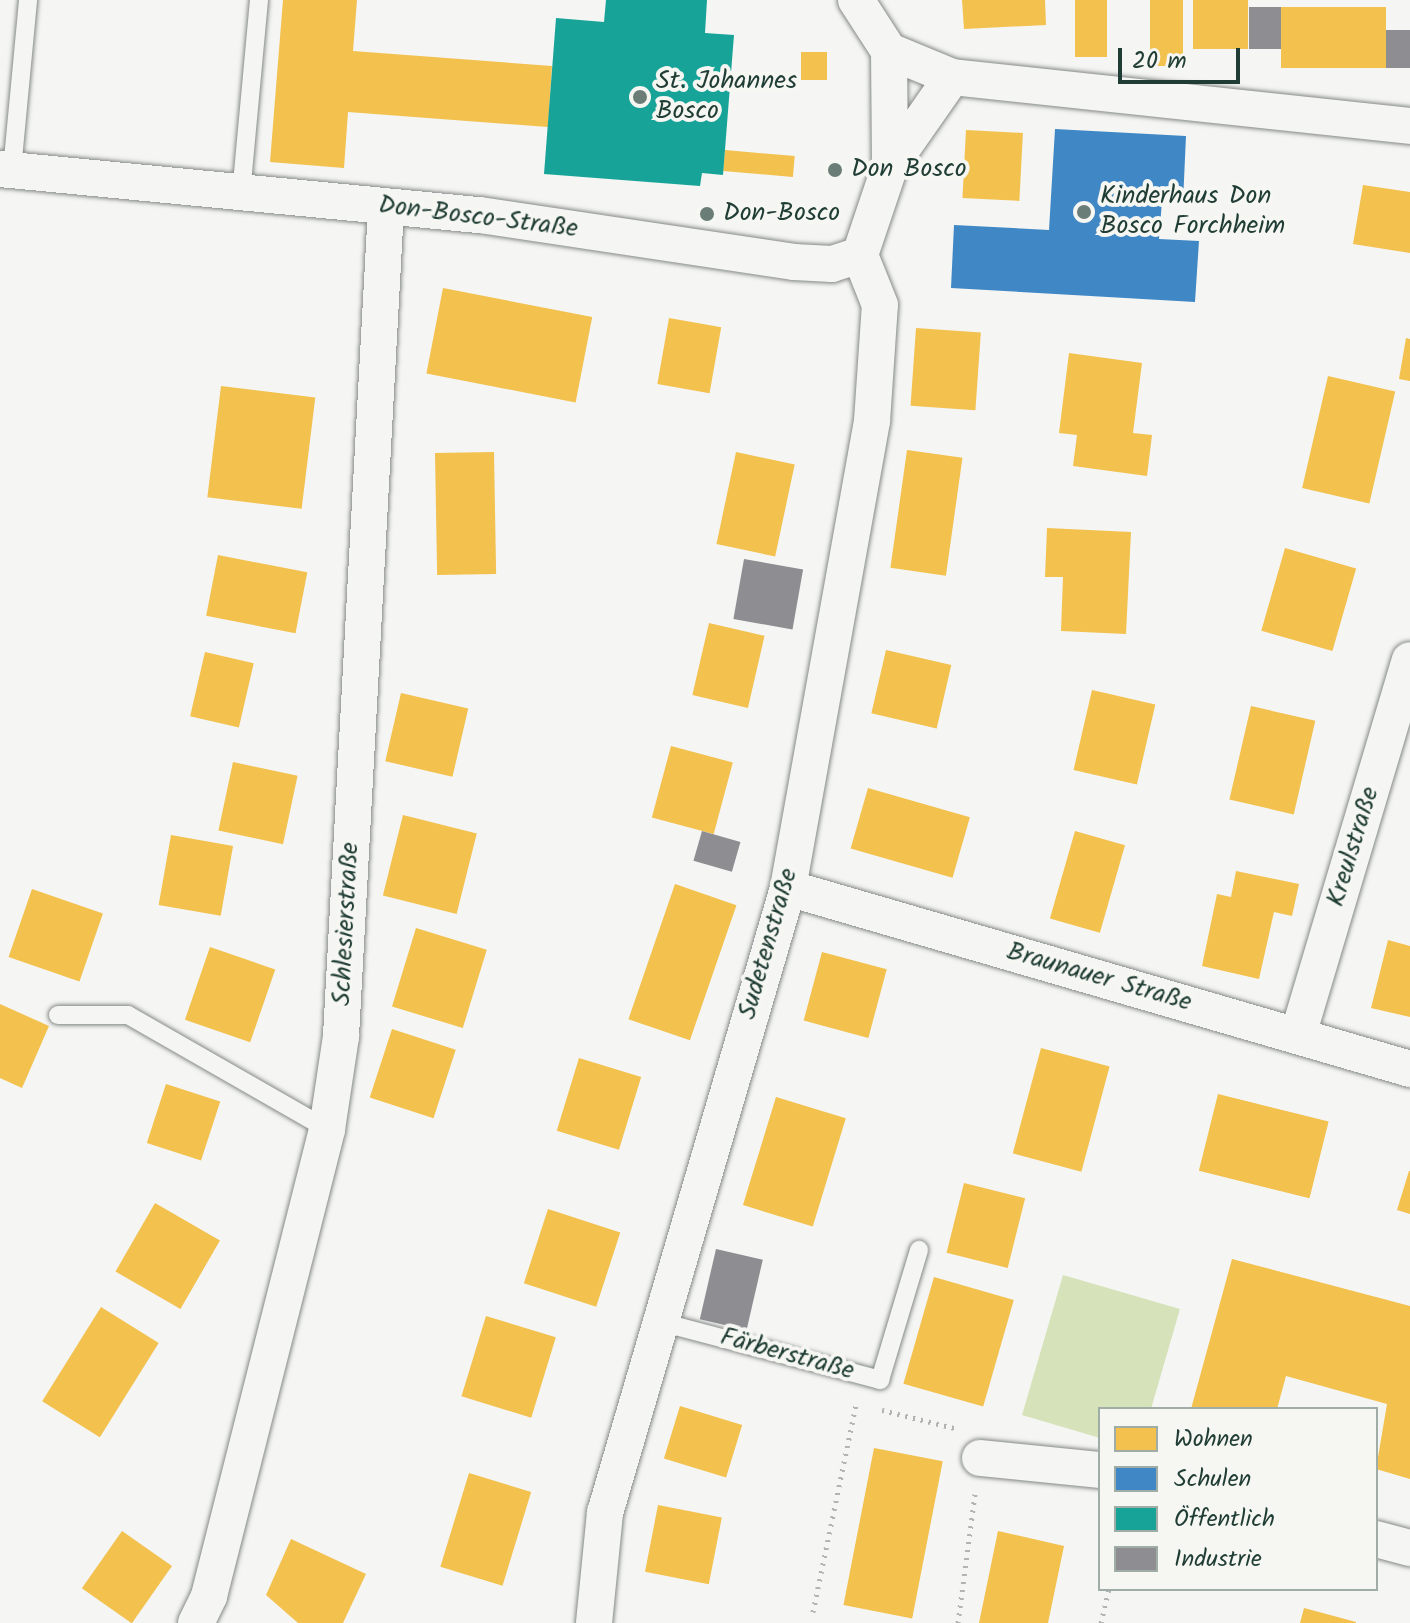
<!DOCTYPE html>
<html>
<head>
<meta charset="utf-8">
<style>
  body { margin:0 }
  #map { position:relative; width:1410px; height:1623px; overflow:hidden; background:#f5f5f3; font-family:Kalam,sans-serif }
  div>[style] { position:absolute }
  .green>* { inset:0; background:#d6e3ba }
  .homes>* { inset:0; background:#f2c14e; transform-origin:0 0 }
  .schools>* { inset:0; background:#3f88c5 }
  .public>* { inset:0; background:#17a398 }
  .industry>* { inset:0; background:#8d8d92; transform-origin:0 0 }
  .path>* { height:5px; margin-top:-2.5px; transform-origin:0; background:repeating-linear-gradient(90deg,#b0b4b2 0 2px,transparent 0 8px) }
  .roads { filter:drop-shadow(0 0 2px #858a88) drop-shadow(0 0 2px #858a88) }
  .service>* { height:18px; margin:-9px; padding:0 9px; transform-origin:9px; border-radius:9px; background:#f5f5f3 }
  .minor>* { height:36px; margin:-18px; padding:0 18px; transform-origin:18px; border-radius:18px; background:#f5f5f3 }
  .dots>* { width:22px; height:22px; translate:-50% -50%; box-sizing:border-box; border:4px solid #f6f6f2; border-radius:50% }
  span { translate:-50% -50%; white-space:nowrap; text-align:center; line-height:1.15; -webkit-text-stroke:8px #f6f6f2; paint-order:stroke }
  .poi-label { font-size:26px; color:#1f3d34 }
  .left { translate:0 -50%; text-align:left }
  .street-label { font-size:26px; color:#1f3d34 }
  .legend { position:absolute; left:1098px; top:1407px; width:280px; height:184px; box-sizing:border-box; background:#f6f6f2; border:2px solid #a0aca6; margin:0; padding:10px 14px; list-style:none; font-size:24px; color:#1f3d34 }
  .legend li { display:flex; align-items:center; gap:16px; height:40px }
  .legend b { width:40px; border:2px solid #a0aca6 }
  .scale { position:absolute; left:1118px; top:48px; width:122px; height:36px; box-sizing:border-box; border:4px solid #1f3d34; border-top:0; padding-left:10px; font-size:24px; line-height:28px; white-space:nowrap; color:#1f3d34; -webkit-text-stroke:6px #f6f6f2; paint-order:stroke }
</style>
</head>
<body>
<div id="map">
  <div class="green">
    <div style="clip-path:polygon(1063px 1275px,1180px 1309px,1151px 1409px,1100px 1409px,1100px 1438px,1022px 1415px)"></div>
  </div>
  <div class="homes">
    <div style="clip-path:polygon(283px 0,357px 0,353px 51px,552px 66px,548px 127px,348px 112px,344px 168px,270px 162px)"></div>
    <div style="clip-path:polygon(962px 0,1045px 0,1046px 25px,964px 29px)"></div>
    <div style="left:1075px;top:0;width:32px;height:57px"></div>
    <div style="left:1150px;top:0;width:33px;height:66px"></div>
    <div style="left:1193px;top:0;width:55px;height:49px"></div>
    <div style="left:1281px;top:7px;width:105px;height:61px"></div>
    <div style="left:801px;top:52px;width:26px;height:28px"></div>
    <div style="left:966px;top:130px;width:57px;height:68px;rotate:3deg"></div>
    <div style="left:725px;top:150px;width:70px;height:21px;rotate:5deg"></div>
    <div style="clip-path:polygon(1363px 185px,1410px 192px,1410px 253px,1353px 244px)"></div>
    <div style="left:443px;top:288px;width:152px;height:87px;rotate:11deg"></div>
    <div style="left:669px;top:318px;width:53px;height:67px;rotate:10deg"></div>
    <div style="left:916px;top:328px;width:65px;height:78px;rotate:4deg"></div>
    <div style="clip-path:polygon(1406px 338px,1410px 339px,1410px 381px,1399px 379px)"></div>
    <div style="clip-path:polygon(1069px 353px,1142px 363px,1133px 433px,1152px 435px,1147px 476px,1073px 466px,1077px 435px,1059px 433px)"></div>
    <div style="left:1328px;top:376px;width:69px;height:115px;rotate:13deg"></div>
    <div style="left:221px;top:386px;width:95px;height:112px;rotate:7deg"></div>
    <div style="left:907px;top:450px;width:56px;height:119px;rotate:8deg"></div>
    <div style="left:494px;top:452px;width:122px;height:59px;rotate:89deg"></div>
    <div style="left:736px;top:452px;width:60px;height:94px;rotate:12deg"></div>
    <div style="clip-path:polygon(1047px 528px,1131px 532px,1126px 634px,1061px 631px,1063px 577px,1045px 577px)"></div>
    <div style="left:1285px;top:548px;width:74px;height:86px;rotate:16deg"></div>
    <div style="left:218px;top:555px;width:91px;height:62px;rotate:11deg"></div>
    <div style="left:709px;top:623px;width:57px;height:74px;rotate:13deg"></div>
    <div style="left:886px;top:650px;width:67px;height:65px;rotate:13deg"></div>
    <div style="left:205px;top:652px;width:50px;height:66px;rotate:13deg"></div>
    <div style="left:1092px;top:690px;width:65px;height:82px;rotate:13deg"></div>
    <div style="left:401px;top:693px;width:69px;height:70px;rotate:13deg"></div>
    <div style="left:1251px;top:706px;width:66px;height:96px;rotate:13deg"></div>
    <div style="left:671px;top:746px;width:64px;height:74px;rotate:15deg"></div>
    <div style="left:233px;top:762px;width:66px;height:70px;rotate:12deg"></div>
    <div style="left:868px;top:788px;width:106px;height:63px;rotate:16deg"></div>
    <div style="left:403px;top:815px;width:76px;height:83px;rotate:14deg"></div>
    <div style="left:1075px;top:831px;width:52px;height:91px;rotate:16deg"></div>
    <div style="left:171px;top:835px;width:63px;height:71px;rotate:10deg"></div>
    <div style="clip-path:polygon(1236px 871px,1299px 884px,1292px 916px,1274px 912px,1259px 979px,1202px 966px,1217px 894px,1231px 897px)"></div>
    <div style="left:675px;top:884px;width:65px;height:143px;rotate:19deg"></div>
    <div style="left:32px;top:889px;width:75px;height:72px;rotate:19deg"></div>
    <div style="left:416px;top:928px;width:74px;height:82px;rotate:17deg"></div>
    <div style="clip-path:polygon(1388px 940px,1410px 946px,1410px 1017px,1371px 1008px)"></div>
    <div style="left:210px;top:947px;width:69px;height:77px;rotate:19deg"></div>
    <div style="left:822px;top:952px;width:67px;height:71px;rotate:15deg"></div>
    <div style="clip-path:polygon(0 1004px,49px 1026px,22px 1088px,0 1078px)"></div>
    <div style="left:392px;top:1029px;width:67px;height:72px;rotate:18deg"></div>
    <div style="left:1041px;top:1048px;width:71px;height:109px;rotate:15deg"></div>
    <div style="left:579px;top:1058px;width:65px;height:76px;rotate:17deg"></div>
    <div style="left:166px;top:1084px;width:57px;height:62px;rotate:18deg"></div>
    <div style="left:1218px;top:1094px;width:114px;height:79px;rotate:14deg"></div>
    <div style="left:776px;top:1097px;width:73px;height:113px;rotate:17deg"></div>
    <div style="clip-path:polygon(1409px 1171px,1410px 1171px,1410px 1214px,1397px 1210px)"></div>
    <div style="left:964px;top:1183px;width:63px;height:72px;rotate:14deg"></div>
    <div style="left:155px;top:1203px;width:75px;height:79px;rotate:30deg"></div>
    <div style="left:548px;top:1209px;width:76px;height:78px;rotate:18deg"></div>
    <div style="clip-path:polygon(1232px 1259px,1410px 1306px,1410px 1479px,1376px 1469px,1387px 1404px,1286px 1376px,1277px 1409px,1191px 1409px)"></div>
    <div style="left:934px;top:1277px;width:83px;height:111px;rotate:16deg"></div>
    <div style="left:101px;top:1307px;width:68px;height:111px;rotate:32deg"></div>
    <div style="left:486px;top:1316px;width:73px;height:84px;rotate:17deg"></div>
    <div style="left:680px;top:1406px;width:65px;height:55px;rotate:17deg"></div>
    <div style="left:874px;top:1448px;width:70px;height:160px;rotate:11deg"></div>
    <div style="left:469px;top:1473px;width:65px;height:98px;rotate:17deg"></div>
    <div style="left:658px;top:1505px;width:65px;height:68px;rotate:11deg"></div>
    <div style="left:122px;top:1531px;width:61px;height:70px;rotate:35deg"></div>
    <div style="clip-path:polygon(998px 1531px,1064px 1546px,1048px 1623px,979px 1623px)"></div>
    <div style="clip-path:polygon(291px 1539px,366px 1574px,343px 1623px,298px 1623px,266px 1595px)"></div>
    <div style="clip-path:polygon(1304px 1608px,1356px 1622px,1356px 1623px,1300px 1623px)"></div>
  </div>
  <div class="schools">
    <div style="clip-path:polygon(1055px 129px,1186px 136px,1183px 202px,1162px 201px,1159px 239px,1199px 241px,1195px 302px,951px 288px,954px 225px,1049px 230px)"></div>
  </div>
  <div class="public">
    <div style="clip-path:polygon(606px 0,707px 0,705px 33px,734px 35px,723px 175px,702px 173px,700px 186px,544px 174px,556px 18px,604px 22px)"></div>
  </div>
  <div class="industry">
    <div style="left:1249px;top:7px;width:32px;height:42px"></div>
    <div style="left:1386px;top:30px;width:24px;height:38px"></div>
    <div style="left:744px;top:559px;width:60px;height:61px;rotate:10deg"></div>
    <div style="left:702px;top:831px;width:40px;height:31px;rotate:16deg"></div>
    <div style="left:716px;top:1249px;width:48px;height:72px;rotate:13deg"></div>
  </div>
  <div class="path">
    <div style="left:882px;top:1410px;width:78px;rotate:14deg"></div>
    <div style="left:813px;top:1612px;width:212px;rotate:-78.3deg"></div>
    <div style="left:958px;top:1623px;width:130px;rotate:-82.5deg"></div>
    <div style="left:1101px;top:1623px;width:35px;rotate:-77deg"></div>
  </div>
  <div class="roads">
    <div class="service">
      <div style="left:12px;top:170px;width:171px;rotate:-84.6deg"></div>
      <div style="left:241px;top:194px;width:195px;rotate:-84.7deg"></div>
      <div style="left:58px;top:1015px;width:70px"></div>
      <div style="left:128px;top:1015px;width:229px;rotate:29.8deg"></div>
      <div style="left:657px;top:1321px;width:231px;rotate:14.8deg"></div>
      <div style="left:880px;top:1380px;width:136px;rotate:-73.3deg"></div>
    </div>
    <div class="minor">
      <div style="left:856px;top:0;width:61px;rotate:57.1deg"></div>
      <div style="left:889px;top:51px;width:68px;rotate:22.4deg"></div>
      <div style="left:952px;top:77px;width:461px;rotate:6.1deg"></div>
      <div style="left:889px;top:51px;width:115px;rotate:89.5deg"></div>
      <div style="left:0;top:169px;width:482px;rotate:5.5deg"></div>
      <div style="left:480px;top:215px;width:317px;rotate:8.5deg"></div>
      <div style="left:794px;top:262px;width:38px;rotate:3deg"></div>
      <div style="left:832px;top:264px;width:29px;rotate:-18deg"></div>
      <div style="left:860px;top:255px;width:94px;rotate:-71.4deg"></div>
      <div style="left:890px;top:166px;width:108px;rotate:-55.1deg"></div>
      <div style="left:788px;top:888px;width:648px;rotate:16.22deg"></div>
      <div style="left:1298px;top:1035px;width:391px;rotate:-73.4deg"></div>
      <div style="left:980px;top:1458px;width:121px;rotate:5.7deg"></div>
      <div style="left:1376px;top:1539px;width:35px;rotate:15deg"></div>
      <div style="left:196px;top:1623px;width:30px;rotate:-64deg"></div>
      <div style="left:209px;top:1596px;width:482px;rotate:-75.8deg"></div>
      <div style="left:327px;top:1129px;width:94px;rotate:-81.4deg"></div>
      <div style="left:341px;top:1036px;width:830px;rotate:-86.89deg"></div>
      <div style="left:594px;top:1623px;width:111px;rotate:-84.3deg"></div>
      <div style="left:605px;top:1513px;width:651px;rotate:-73.68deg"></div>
      <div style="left:788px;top:888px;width:474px;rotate:-79.8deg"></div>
      <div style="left:872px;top:421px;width:116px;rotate:-86.1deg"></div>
      <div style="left:880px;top:305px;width:54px;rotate:-111.8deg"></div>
    </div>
  </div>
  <div class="dots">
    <div style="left:640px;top:97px;background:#6a7d77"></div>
    <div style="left:835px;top:170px;background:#6a7d77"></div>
    <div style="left:1084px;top:212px;background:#6a7d77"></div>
    <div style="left:707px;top:214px;background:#6a7d77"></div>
  </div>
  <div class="poi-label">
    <span class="left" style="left:656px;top:97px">St. Johannes<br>Bosco</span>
    <span class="left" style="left:851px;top:170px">Don Bosco</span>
    <span class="left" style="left:1100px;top:212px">Kinderhaus Don<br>Bosco Forchheim</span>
    <span class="left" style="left:723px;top:214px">Don-Bosco</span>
  </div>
  <div class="street-label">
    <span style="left:478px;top:218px;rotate:7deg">Don-Bosco-Straße</span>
    <span style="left:1354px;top:847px;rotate:-73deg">Kreulstraße</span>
    <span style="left:347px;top:924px;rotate:-87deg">Schlesierstraße</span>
    <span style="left:769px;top:944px;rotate:-74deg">Sudetenstraße</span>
    <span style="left:1099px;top:978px;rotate:16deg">Braunauer Straße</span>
    <span style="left:787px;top:1355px;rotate:15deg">Färberstraße</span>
  </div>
  <ul class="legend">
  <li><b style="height:22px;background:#f2c14e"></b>Wohnen</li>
  <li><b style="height:22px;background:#3f88c5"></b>Schulen</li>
  <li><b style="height:22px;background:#17a398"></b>Öffentlich</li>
  <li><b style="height:22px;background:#8d8d92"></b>Industrie</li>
  </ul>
  <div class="scale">20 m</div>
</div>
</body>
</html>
